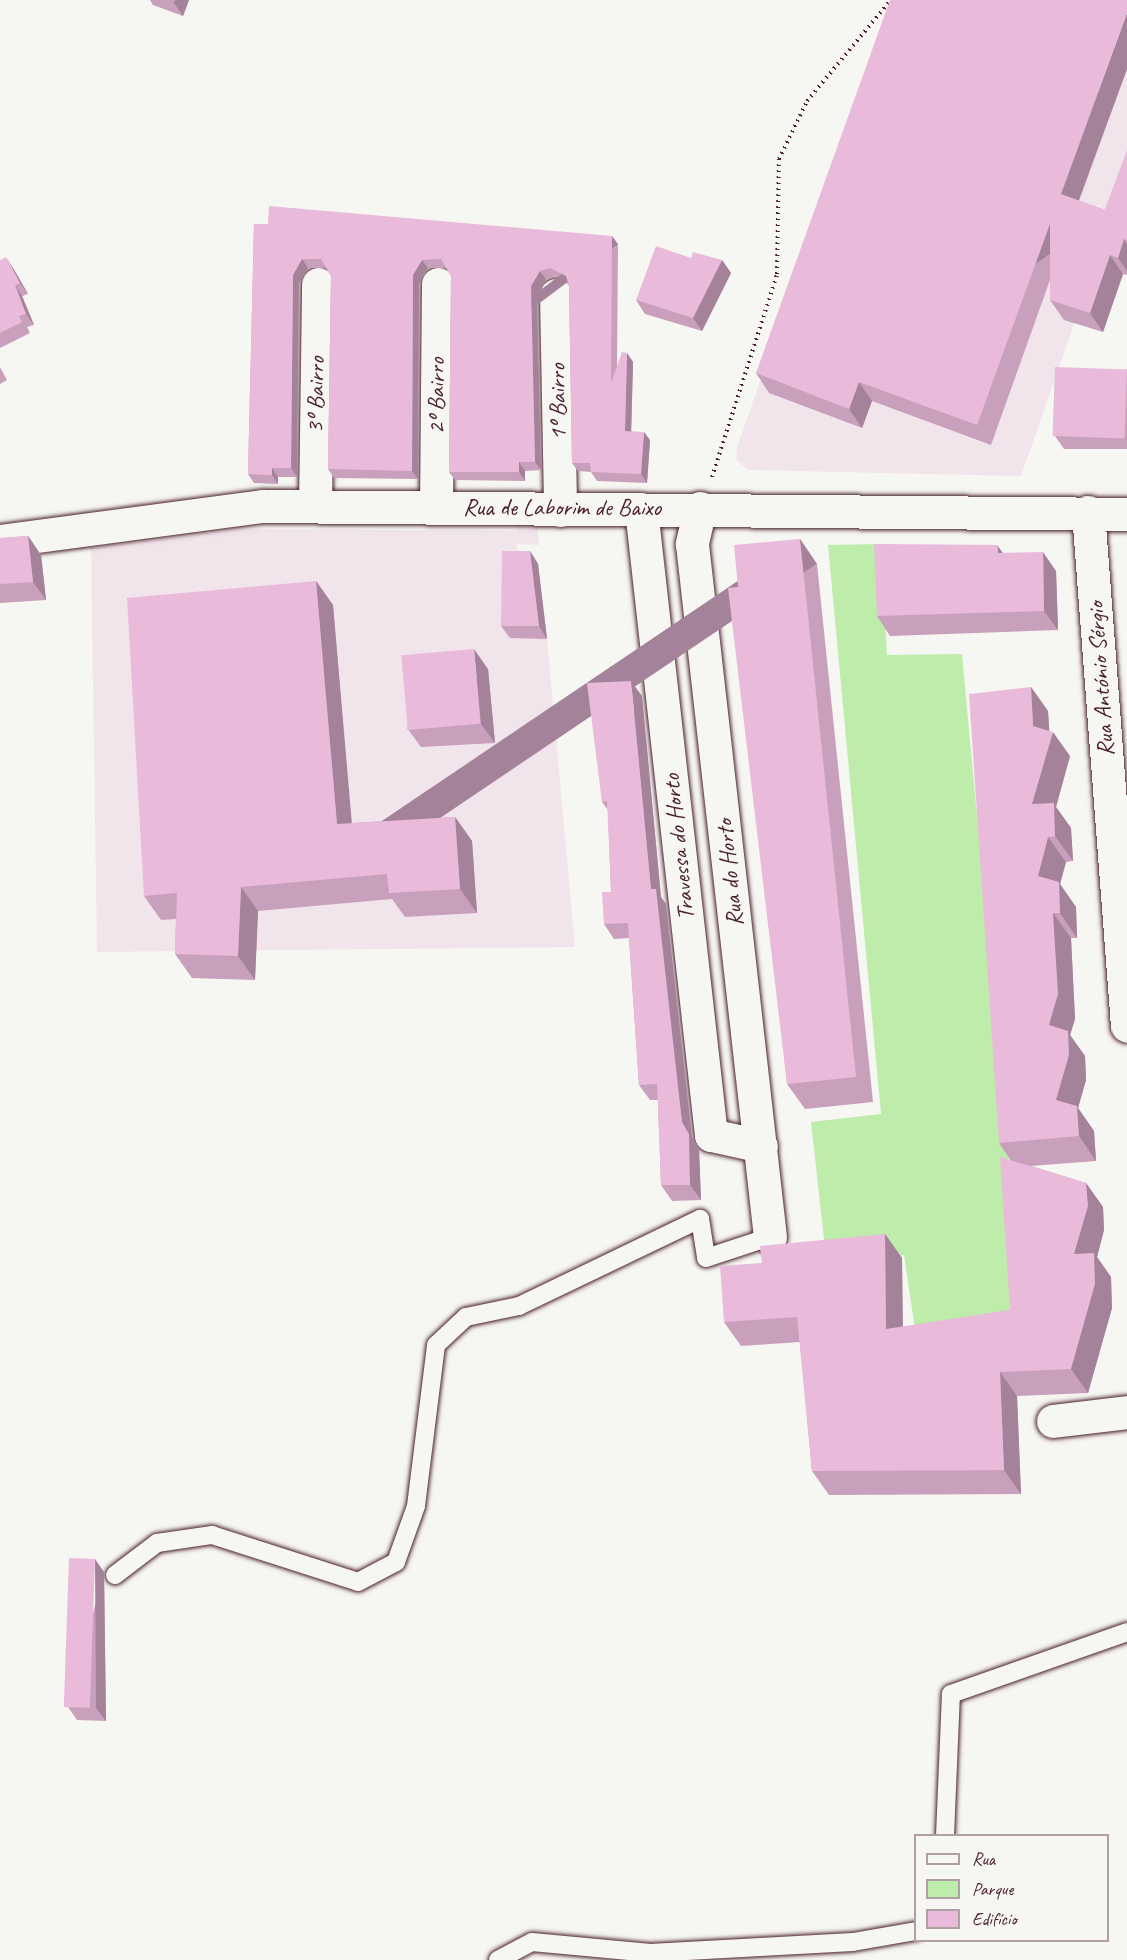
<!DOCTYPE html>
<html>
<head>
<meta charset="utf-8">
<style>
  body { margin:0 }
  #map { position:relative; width:1127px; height:1960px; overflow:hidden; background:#f6f6f2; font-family:Caveat,sans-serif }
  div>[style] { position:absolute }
  .built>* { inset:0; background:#f2e4eb }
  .green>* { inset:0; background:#beecaa }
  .path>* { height:4px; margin-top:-2px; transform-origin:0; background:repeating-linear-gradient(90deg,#4a1f2b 0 1.5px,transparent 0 6px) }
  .roads { filter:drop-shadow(0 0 2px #4a1f2b) drop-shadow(0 0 2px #4a1f2b) }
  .lane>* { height:18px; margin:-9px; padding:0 9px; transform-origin:9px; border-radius:9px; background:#f6f6f2 }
  .street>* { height:33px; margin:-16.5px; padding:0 16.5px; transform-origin:16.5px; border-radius:16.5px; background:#f6f6f2 }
  .secondary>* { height:33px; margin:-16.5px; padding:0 16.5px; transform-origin:16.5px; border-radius:16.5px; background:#f6f6f2 }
  .wall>* { inset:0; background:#c9a0bc }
  .shaded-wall>* { inset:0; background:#a48299; transform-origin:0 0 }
  .building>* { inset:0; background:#eabadb; transform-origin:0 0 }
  span { translate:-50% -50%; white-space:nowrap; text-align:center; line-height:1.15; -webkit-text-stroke:4.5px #f6f6f2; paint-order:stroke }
  .street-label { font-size:24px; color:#4a1f2b }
  .legend { position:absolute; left:914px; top:1834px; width:195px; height:108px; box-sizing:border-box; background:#f6f6f2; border:2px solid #b1a0a2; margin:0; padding:8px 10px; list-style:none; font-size:18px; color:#4a1f2b }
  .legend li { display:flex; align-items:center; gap:12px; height:30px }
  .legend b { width:30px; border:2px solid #b1a0a2 }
</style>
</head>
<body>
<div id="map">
  <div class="built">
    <div style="clip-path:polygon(1127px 0,1127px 275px,1095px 264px,1021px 476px,748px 470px,736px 459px,737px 448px,781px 320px)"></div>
    <div style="clip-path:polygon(517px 522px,537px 522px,539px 545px,517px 544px,516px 563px,547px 639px,575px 947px,97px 952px,91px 548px,244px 529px,517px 531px)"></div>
  </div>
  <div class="green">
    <div style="clip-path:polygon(881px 544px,887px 655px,962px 654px,1024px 1324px,917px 1342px,904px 1255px,827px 1266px,811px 1122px,881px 1114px,828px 545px)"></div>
  </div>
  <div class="path">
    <div style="left:712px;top:477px;width:213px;rotate:-72.2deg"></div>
    <div style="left:777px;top:274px;width:115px;rotate:-89deg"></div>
    <div style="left:779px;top:159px;width:64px;rotate:-64.2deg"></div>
    <div style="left:807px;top:101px;width:131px;rotate:-50.3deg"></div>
  </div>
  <div class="roads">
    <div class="lane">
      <div style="left:115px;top:1575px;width:53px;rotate:-37.3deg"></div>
      <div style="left:157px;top:1543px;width:56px;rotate:-8.3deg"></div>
      <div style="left:212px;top:1535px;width:153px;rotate:17.8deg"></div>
      <div style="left:358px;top:1582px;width:43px;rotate:-27.8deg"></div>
      <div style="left:396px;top:1562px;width:59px;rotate:-70.3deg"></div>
      <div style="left:416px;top:1506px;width:162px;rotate:-82.9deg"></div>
      <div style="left:436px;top:1345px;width:41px;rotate:-43deg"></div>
      <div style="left:466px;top:1317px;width:54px;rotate:-11.7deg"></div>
      <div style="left:519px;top:1306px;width:201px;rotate:-25.7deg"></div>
      <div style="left:700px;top:1219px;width:39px;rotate:81deg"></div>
      <div style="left:706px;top:1258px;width:67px;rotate:-18.2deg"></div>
      <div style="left:945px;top:1836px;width:142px;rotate:-87.6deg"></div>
      <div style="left:951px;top:1694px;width:187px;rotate:-19.4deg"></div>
      <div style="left:498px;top:1960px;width:38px;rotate:-28deg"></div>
      <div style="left:532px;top:1942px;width:119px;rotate:5.3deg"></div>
      <div style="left:650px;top:1953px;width:203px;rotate:-3.1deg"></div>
      <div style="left:853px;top:1942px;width:64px;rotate:-9.9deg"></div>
    </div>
    <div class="street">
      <div style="left:556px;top:295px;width:215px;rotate:88.9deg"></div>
      <div style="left:315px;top:506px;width:222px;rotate:-89.2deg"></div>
      <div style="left:436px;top:508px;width:224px;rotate:-89.5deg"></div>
      <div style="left:700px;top:508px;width:37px;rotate:103deg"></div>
      <div style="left:692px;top:544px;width:697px;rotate:83.58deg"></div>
      <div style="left:641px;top:509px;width:630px;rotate:83.62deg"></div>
      <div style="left:711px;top:1135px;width:51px;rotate:12.4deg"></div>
      <div style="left:1088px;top:512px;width:515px;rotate:85.66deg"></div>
      <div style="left:1053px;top:1421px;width:75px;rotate:-6.9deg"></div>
    </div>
    <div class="secondary">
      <div style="left:0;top:541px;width:265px;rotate:-7.6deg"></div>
      <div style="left:263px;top:506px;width:864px;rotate:0.53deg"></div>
    </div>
  </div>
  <div class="wall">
    <div style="clip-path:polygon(150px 0,189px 0,183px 16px,153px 5px)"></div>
    <div style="clip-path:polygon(1127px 69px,1079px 201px,1105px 210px,1127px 151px,1127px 275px,1123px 274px,1103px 332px,1064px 320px,1050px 300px,1050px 280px,991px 445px,872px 401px,862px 428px,769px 393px,756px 373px)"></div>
    <div style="clip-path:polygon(254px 224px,618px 244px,617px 366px,627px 353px,633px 362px,631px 431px,650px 440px,647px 483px,597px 481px,591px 472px,578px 471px,572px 463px,569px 286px,568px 283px,556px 276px,546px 279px,537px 295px,541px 470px,525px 471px,525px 481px,455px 480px,449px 472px,451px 276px,446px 268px,428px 268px,419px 284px,418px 479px,334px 478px,328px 469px,331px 276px,326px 268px,308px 268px,299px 283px,297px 477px,278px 477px,278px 484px,254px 483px,248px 474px)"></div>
    <div style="clip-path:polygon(691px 258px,722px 260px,731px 273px,702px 331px,645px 314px,636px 300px)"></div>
    <div style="clip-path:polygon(0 260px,13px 268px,28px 294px,22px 296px,34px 325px,27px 327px,30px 333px,0 348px)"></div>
    <div style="clip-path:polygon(0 367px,7px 380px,0 384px)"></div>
    <div style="clip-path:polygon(1127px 369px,1127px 449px,1064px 449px,1055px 436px)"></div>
    <div style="clip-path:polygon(28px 536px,41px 555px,46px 600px,0 603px,0 538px)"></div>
    <div style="clip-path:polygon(800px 539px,817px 564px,873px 1102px,805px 1109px,787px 1084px,738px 587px)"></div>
    <div style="clip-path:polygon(530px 551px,538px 564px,547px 639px,510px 638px,501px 626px)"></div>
    <div style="clip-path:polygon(1003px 553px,1056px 571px,1058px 630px,890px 636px,877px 616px)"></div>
    <div style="clip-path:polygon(316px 581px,333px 605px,351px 823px,455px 817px,472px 841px,477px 913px,405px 917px,392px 899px,258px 911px,255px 980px,192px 978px,175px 954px,176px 919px,161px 920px,144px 896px)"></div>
    <div style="clip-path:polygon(488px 669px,495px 743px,421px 747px,407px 728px)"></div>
    <div style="clip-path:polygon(1031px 687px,1048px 711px,1049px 731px,1070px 756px,1056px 807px,1071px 828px,1073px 861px,1066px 862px,1060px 884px,1076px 907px,1077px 938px,1071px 938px,1075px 1019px,1070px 1035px,1085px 1056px,1086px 1080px,1078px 1108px,1094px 1131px,1096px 1161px,1031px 1166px,1086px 1183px,1103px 1207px,1104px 1230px,1097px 1257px,1111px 1277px,1112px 1308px,1088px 1393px,1017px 1396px,1021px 1494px,829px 1495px,812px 1471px,800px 1342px,741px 1346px,724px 1322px,762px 1263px,885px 1234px,902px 1258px,903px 1327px,1010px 1310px,1011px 1161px,999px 1143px)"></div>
    <div style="clip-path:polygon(642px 696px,661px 897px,666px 904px,692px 1137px,699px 1149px,701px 1200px,672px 1201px,661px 1185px,658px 1100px,650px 1100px,639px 1085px,629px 938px,614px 939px,604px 924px,611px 892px,608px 810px,602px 802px)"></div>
    <div style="clip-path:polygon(104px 1572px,106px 1721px,77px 1720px,68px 1707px)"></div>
  </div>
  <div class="shaded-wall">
    <div style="clip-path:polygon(175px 0,189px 0,183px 16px,174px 3px)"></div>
    <div style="clip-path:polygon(1127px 13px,1127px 69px,1074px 213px,1061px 194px)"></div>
    <div style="left:1050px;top:224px;width:24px;height:214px;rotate:54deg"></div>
    <div style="left:612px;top:236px;width:10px;height:147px;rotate:53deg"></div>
    <div style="clip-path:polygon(1124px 239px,1127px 244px,1127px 271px,1118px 258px)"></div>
    <div style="clip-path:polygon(1110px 255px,1123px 274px,1103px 332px,1090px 313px)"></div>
    <div style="clip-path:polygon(6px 257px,13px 268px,28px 294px,20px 283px)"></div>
    <div style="clip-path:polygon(302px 259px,308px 268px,299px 283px,297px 477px,291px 468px,293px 275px)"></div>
    <div style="clip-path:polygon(422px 260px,428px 268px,419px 284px,418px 479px,412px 471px,413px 275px)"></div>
    <div style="clip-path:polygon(722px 260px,731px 273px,702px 331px,693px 318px)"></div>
    <div style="clip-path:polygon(540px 271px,546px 279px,537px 295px,541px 470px,535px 462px,531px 286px)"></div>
    <div style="clip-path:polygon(15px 285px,22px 296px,34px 325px,26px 314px)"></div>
    <div style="clip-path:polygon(627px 353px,633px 362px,631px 439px,625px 431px)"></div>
    <div style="clip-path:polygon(859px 382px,872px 401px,862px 428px,849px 409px)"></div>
    <div style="clip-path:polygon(644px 432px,650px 440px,647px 483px,641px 474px)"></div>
    <div style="clip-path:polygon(519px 462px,525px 471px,525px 481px,519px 472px)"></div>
    <div style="clip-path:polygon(272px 468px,278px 477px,278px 484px,272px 475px)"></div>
    <div style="clip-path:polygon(28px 536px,41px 555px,46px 600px,33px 582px)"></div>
    <div style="left:800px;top:539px;width:30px;height:541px;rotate:56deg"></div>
    <div style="clip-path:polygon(997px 545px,1011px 564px,998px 553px)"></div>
    <div style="clip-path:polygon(530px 551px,538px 564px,547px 639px,539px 626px)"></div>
    <div style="clip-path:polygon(1043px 552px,1056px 571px,1058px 630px,1044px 611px)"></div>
    <div style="clip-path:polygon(316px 581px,333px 605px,354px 848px,337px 824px)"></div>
    <div style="clip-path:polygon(474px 649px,488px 669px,495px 743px,481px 724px)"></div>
    <div style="clip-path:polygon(631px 681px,642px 696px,661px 897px,666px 904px,692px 1137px,699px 1149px,701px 1200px,690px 1185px,682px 1122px,651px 889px)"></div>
    <div style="clip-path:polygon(1031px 687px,1048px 711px,1050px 741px,1053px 732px,1070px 756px,1056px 807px,1071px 828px,1073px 861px,1032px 804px,1033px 726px)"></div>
    <div style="clip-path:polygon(455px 817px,472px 841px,477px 913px,460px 889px)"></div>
    <div style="clip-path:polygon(1048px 837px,1066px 862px,1060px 884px,1076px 907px,1077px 938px,1060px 913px,1038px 876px)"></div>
    <div style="clip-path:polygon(241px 887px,258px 911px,255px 980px,238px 956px)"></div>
    <div style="clip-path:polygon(1053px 913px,1071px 938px,1075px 1019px,1070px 1035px,1085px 1056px,1086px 1080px,1078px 1108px,1094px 1131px,1096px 1161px,1079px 1136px,1056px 1100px,1049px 1025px)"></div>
    <div style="clip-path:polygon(1086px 1183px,1103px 1207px,1104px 1230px,1097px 1257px,1111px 1277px,1112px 1308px,1088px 1393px,1071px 1369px,1074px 1254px)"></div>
    <div style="clip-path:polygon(885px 1234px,902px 1258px,903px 1353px,886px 1329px)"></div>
    <div style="clip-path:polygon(1000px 1372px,1017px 1396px,1021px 1494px,1004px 1470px)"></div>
    <div style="clip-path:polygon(95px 1559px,104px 1572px,106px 1721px,96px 1708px)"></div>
  </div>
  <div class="building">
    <div style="clip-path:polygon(890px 0,1127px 0,1127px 13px,1061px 194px,1105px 210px,1127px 151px,1127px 240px,1124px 239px,1118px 258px,1110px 255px,1090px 313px,1050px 300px,1050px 224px,977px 425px,859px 382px,849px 409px,756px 373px)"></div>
    <div style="clip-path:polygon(269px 206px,612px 236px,611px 383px,622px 352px,627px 353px,625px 431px,644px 432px,641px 474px,591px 472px,590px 463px,572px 463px,569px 286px,566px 276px,550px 268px,540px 271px,531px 286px,535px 462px,519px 462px,519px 472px,449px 472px,451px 276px,441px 259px,422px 260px,413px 275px,412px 471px,328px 469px,331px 276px,321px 259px,302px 259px,293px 275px,291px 468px,272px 468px,272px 475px,248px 474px,254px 224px,268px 224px)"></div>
    <div style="clip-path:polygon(656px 246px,691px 258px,693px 252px,722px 260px,693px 318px,636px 300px)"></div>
    <div style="clip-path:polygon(6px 257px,20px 283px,15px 285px,26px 314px,19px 316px,22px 322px,0 333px,0 260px)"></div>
    <div style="left:1055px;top:367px;width:72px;height:69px;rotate:2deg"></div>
    <div style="clip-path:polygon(28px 536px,33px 582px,0 584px,0 538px)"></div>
    <div style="clip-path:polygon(800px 539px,856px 1077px,787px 1084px,728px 588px,738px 587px,734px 545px)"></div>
    <div style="clip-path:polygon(874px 544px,997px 545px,998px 553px,1043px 552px,1044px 611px,877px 616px)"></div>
    <div style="clip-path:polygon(502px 551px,530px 551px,539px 626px,501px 626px)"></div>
    <div style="clip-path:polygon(316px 581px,337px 824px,455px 817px,460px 889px,389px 893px,387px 874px,241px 887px,238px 956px,175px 954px,177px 893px,144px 896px,127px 598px)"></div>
    <div style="left:474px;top:649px;width:75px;height:73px;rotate:85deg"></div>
    <div style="clip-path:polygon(631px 681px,651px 889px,656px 889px,682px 1122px,689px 1134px,690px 1185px,661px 1185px,657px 1084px,639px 1085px,628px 923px,604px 924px,602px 892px,611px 892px,607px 801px,602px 802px,587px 683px)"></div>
    <div style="clip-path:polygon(1031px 687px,1033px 726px,1053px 732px,1032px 804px,1054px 803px,1055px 836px,1048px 837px,1038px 876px,1059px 882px,1060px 913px,1053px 913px,1058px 994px,1049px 1025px,1068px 1031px,1069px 1055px,1056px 1100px,1077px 1106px,1079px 1136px,999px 1143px,969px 694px)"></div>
    <div style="clip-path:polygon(1000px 1157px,1086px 1183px,1088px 1206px,1074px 1254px,1094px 1253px,1095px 1284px,1071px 1369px,1000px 1372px,1004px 1470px,812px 1471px,797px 1317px,724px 1322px,720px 1266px,762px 1263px,760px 1246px,885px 1234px,886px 1329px,1010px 1310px)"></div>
    <div style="left:69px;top:1558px;width:26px;height:149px;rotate:2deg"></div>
  </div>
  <div class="street-label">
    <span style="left:316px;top:395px;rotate:-89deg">3º Bairro</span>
    <span style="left:437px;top:396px;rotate:-90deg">2º Bairro</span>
    <span style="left:558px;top:402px;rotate:-91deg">1º Bairro</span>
    <span style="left:562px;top:508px">Rua de Laborim de Baixo</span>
    <span style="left:1101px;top:679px;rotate:-94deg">Rua António Sérgio</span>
    <span style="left:679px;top:847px;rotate:-96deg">Travessa do Horto</span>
    <span style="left:730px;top:873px;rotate:-96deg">Rua do Horto</span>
  </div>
  <ul class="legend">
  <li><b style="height:8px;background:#f6f6f2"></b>Rua</li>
  <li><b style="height:16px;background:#beecaa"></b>Parque</li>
  <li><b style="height:16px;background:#eabadb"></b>Edifício</li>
  </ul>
</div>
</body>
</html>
